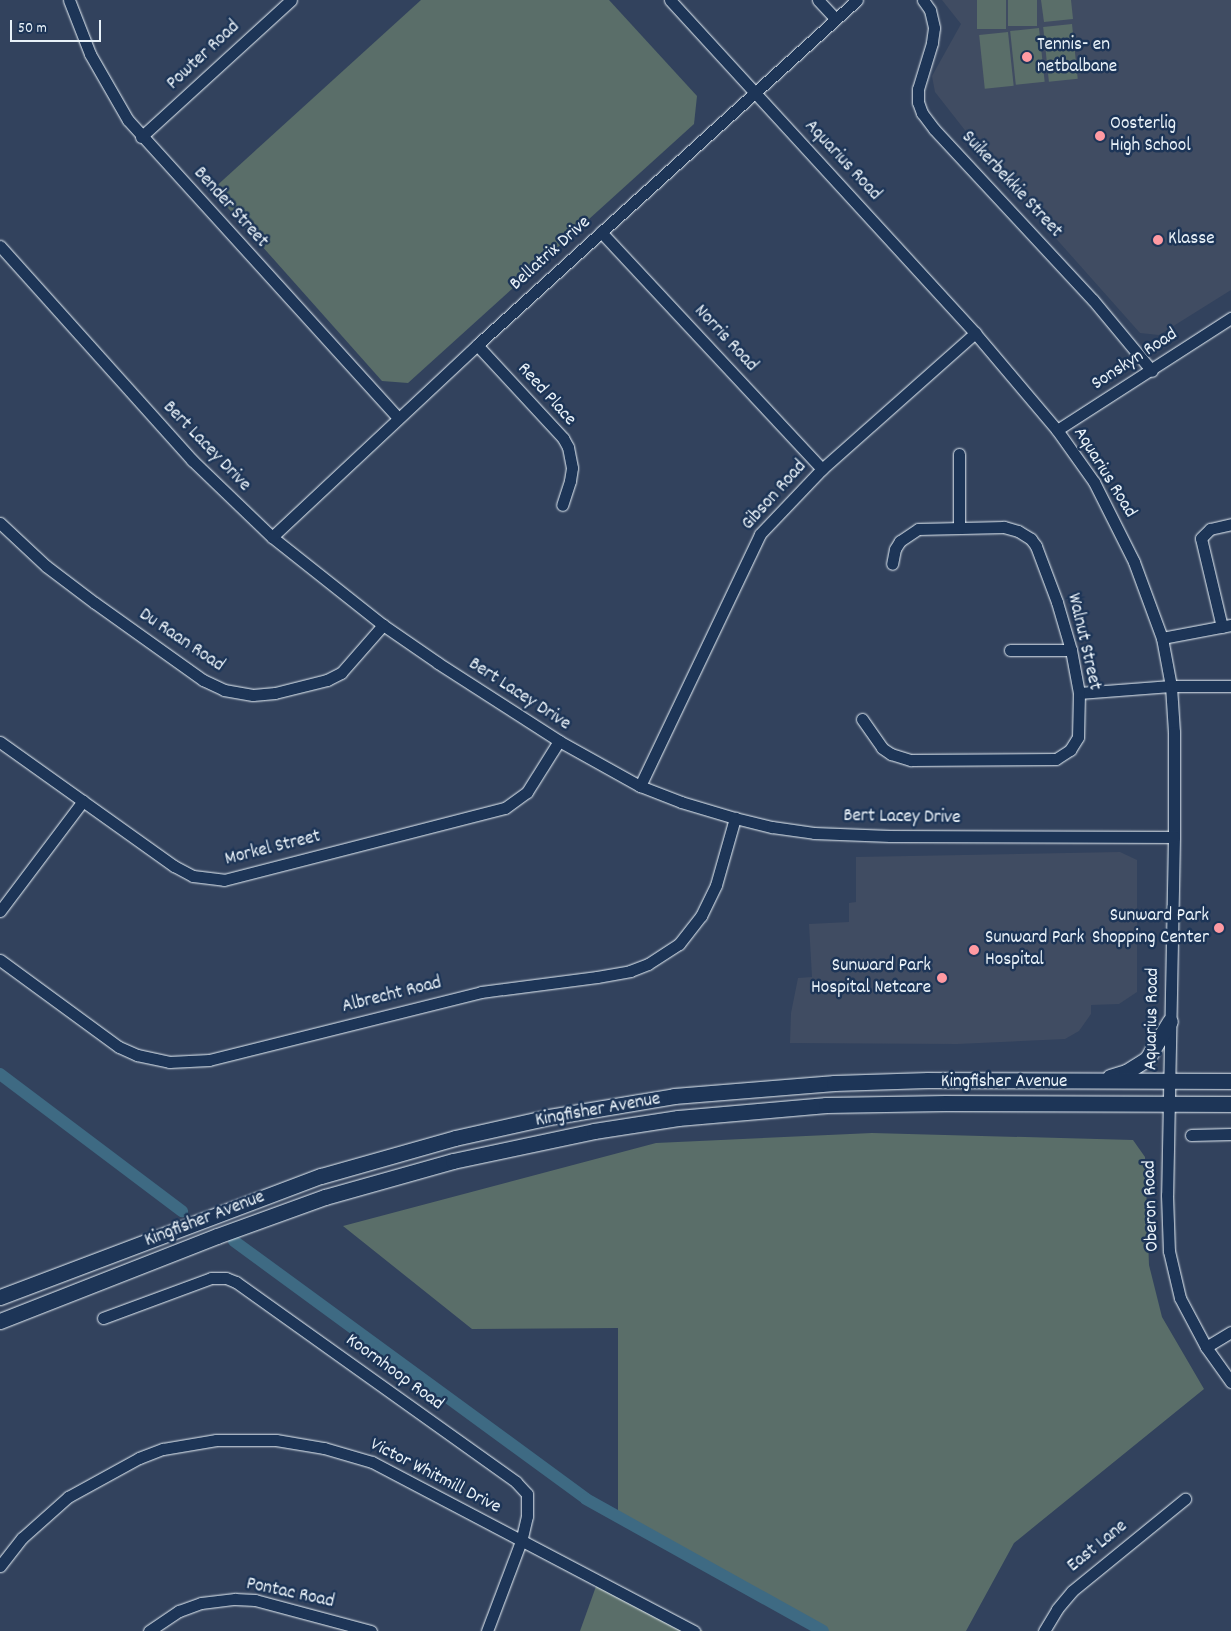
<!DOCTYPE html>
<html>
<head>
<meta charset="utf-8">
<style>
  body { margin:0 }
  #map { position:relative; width:1231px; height:1631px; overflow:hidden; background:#32425d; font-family:Dekko,sans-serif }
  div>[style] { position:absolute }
  .built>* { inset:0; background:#404c62 }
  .green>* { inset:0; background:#5a6e69; transform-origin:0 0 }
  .canal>* { height:12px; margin:-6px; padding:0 6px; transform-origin:6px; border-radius:6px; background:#3e6a83 }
  .roads { filter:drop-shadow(0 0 1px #e8f1f8) drop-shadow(0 0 1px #e8f1f8) }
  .minor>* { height:11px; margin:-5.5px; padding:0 5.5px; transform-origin:5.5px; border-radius:5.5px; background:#1d3557 }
  .tertiary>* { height:15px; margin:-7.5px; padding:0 7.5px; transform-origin:7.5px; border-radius:7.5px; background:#1d3557 }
  .dots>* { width:14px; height:14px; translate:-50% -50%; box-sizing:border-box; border:2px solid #1d3557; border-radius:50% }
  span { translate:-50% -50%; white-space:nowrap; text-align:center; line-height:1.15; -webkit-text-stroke:5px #1d3557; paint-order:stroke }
  .poi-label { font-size:19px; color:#e8f1f8 }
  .left { translate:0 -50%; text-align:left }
  .right { translate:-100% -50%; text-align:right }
  .street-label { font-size:19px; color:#e8f1f8 }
  .scale { position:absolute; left:10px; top:20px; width:91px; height:22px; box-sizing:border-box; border:2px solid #e8f1f8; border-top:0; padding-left:6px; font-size:15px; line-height:18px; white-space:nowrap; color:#e8f1f8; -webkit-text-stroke:4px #1d3557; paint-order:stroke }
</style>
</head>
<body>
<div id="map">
  <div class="built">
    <div style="clip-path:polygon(942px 0,1231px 0,1231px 290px,1159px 335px,1140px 333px,1004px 180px,935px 92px,932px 76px,961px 24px)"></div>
    <div style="clip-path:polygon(1120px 852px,1137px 860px,1137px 992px,1119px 1004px,1091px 1005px,1091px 1014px,1079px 1031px,1065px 1039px,957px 1044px,790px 1043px,791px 1013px,798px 978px,812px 977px,809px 924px,849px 922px,849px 903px,856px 902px,856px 857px)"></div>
  </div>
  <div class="green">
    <div style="clip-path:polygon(421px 0,609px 0,697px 96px,694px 124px,408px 383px,382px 381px,212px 190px)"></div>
    <div style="left:977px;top:0;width:29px;height:29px"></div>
    <div style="left:1008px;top:0;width:29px;height:26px"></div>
    <div style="clip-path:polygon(1041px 0,1071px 0,1073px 19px,1044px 22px)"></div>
    <div style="left:1072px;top:24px;width:55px;height:29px;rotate:84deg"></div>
    <div style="left:1039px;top:28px;width:54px;height:29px;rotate:84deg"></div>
    <div style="left:1008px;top:32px;width:54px;height:29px;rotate:84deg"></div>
    <div style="clip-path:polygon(872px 1133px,1133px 1140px,1145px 1157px,1149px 1265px,1162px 1317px,1204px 1389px,1014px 1543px,966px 1631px,816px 1631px,618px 1519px,618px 1328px,472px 1329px,343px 1226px,656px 1143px)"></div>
    <div style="clip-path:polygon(599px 1578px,703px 1631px,580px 1631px)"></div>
  </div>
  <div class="canal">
    <div style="left:0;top:1074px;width:228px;rotate:37deg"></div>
    <div style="left:234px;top:1241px;width:436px;rotate:36.2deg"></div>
    <div style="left:586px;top:1499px;width:271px;rotate:29.1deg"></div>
  </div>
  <div class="roads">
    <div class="minor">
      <div style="left:69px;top:0;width:58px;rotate:68.7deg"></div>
      <div style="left:90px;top:54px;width:76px;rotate:60.1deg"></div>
      <div style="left:128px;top:120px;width:402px;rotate:47.8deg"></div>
      <div style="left:670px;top:0;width:452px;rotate:47.5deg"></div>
      <div style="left:975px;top:333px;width:127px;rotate:49.8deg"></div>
      <div style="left:1057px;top:430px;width:64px;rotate:54.6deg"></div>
      <div style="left:1094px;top:482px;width:89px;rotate:63.4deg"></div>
      <div style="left:1134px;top:562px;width:81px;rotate:69.8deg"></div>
      <div style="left:1162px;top:638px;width:49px;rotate:79.4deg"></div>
      <div style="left:1171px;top:686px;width:46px;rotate:86.3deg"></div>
      <div style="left:1174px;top:732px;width:105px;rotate:90deg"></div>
      <div style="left:1174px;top:837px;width:358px;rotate:91.1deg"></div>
      <div style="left:1167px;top:1195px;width:56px;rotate:88deg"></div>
      <div style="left:1169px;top:1251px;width:48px;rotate:76.8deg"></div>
      <div style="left:1180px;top:1298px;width:55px;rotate:62deg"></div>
      <div style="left:1206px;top:1347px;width:43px;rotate:54.5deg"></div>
      <div style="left:818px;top:0;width:26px;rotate:47deg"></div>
      <div style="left:923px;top:0;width:12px;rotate:55deg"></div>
      <div style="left:930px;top:10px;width:18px;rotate:77deg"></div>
      <div style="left:934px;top:28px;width:15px;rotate:98deg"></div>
      <div style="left:932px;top:43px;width:48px;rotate:106.9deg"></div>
      <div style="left:918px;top:89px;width:13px;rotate:90deg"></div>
      <div style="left:918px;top:102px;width:12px;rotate:70deg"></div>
      <div style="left:922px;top:113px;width:20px;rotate:53deg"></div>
      <div style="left:934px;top:129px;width:233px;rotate:47.1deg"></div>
      <div style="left:1093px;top:300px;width:92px;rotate:50.3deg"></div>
      <div style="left:141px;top:137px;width:203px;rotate:-42.4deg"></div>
      <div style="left:601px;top:232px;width:324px;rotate:47deg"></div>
      <div style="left:0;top:246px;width:288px;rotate:48.1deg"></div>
      <div style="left:192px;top:460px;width:111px;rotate:43.9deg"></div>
      <div style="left:272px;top:537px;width:142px;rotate:38.4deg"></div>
      <div style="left:383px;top:625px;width:67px;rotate:34.6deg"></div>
      <div style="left:438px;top:663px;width:144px;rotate:32.8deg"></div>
      <div style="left:559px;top:741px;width:93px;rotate:29.1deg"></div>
      <div style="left:640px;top:786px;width:44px;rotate:21.3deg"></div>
      <div style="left:681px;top:802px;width:56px;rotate:16.5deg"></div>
      <div style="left:735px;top:818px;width:38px;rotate:14deg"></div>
      <div style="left:772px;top:827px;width:42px;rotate:8.1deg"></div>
      <div style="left:814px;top:833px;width:76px;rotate:2.3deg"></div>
      <div style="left:890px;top:836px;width:284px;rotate:0.2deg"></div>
      <div style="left:477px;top:345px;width:127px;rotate:47.2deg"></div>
      <div style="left:563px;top:438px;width:10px;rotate:61deg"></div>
      <div style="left:568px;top:447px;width:21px;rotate:79deg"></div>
      <div style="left:572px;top:468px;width:13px;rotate:99deg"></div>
      <div style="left:570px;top:481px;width:25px;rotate:108deg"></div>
      <div style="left:1057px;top:430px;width:207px;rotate:-32.8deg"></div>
      <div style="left:959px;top:454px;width:73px;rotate:90deg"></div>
      <div style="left:0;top:523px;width:63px;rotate:43.1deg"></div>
      <div style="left:46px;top:566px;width:61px;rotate:37.1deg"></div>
      <div style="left:95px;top:603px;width:133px;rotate:35.5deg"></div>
      <div style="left:203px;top:680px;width:23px;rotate:25deg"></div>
      <div style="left:224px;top:690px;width:29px;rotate:10deg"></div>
      <div style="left:253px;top:695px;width:22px;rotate:-5deg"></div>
      <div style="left:275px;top:693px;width:54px;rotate:-14deg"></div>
      <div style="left:327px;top:680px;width:16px;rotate:-27deg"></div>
      <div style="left:341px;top:673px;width:64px;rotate:-48.8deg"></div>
      <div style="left:272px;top:537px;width:281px;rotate:-43.1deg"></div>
      <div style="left:477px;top:345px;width:513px;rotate:-42.24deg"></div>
      <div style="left:1222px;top:627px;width:91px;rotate:-103.3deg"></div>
      <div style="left:1201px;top:538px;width:13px;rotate:-45deg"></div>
      <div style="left:1210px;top:529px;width:22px;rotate:-13deg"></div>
      <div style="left:1162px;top:638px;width:70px;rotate:-10.7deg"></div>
      <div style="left:1010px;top:650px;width:61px"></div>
      <div style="left:1079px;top:693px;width:92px;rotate:-4.4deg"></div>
      <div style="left:1171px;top:686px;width:60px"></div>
      <div style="left:862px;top:719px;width:35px;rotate:55deg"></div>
      <div style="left:882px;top:748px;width:11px;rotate:34deg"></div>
      <div style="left:891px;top:754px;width:21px;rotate:17deg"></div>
      <div style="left:911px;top:760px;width:145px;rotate:-0.4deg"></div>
      <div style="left:1056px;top:759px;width:17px;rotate:-33deg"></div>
      <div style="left:1070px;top:750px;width:15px;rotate:-58deg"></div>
      <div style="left:1078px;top:737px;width:44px;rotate:-88.7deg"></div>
      <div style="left:1079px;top:693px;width:44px;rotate:-100.5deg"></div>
      <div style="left:1071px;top:650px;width:50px;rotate:-106.3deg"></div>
      <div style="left:1057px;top:602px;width:60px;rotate:-110.6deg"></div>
      <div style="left:1036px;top:546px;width:9px;rotate:-126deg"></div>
      <div style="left:1031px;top:539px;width:15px;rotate:-148deg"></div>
      <div style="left:1018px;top:531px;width:15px;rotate:-164deg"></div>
      <div style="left:1004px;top:527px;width:86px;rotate:178.7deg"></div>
      <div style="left:918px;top:529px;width:22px;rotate:146deg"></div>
      <div style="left:900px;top:541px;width:9px;rotate:122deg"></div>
      <div style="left:895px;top:549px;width:15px;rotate:101deg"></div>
      <div style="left:0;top:742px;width:214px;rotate:35.5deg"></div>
      <div style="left:174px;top:866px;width:21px;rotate:28deg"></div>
      <div style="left:193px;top:876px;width:31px;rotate:7deg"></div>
      <div style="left:224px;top:880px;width:290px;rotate:-14.4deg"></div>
      <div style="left:505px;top:808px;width:27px;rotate:-36deg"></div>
      <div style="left:527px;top:792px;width:60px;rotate:-57.9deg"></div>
      <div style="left:640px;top:786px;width:279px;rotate:-64.5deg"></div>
      <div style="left:760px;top:534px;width:90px;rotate:-46.4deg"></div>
      <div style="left:822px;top:469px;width:205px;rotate:-41.6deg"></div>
      <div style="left:0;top:911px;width:138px;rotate:-53deg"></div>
      <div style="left:0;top:960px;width:147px;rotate:36.2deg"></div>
      <div style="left:119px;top:1047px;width:20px;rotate:24deg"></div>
      <div style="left:137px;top:1055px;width:33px;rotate:12deg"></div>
      <div style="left:169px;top:1062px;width:40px;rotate:-2.9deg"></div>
      <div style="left:209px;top:1060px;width:280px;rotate:-14deg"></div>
      <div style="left:481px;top:992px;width:117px;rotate:-7.4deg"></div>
      <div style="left:597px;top:977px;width:34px;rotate:-10deg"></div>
      <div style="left:630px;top:971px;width:19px;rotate:-21deg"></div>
      <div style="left:648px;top:964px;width:37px;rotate:-33deg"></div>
      <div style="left:679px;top:944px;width:36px;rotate:-52deg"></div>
      <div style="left:701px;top:916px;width:34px;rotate:-64deg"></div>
      <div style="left:716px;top:885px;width:70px;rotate:-74.2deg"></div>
      <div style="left:1191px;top:1135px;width:40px;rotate:-1.4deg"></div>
      <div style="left:103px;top:1318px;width:115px;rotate:-20.3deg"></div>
      <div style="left:211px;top:1278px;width:15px"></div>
      <div style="left:226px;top:1278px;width:11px;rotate:22deg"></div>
      <div style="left:236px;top:1282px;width:344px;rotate:35.5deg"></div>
      <div style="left:516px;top:1482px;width:16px;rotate:47deg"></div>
      <div style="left:527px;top:1494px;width:22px;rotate:90deg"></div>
      <div style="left:527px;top:1516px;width:26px;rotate:103deg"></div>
      <div style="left:521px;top:1541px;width:96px;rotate:110.7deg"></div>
      <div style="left:1206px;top:1347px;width:29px;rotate:-31deg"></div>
      <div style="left:0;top:1566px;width:36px;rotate:-52deg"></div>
      <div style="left:22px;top:1538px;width:62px;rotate:-41.7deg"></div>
      <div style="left:68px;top:1497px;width:81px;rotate:-28.8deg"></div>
      <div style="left:139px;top:1458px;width:26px;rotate:-21deg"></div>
      <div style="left:163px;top:1449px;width:54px;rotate:-9.6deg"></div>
      <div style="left:216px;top:1440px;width:60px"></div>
      <div style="left:276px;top:1440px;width:49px;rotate:9.5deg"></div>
      <div style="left:324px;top:1448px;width:50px;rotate:16.3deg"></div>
      <div style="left:372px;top:1462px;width:364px;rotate:27.7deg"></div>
      <div style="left:149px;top:1631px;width:36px;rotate:-34deg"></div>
      <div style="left:179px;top:1611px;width:23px;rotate:-20deg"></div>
      <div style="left:201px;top:1603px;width:34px;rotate:-7deg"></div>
      <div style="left:235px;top:1599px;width:20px;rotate:3deg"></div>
      <div style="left:255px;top:1600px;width:120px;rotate:15deg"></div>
      <div style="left:1044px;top:1631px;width:26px;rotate:-59deg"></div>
      <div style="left:1057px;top:1609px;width:23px;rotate:-50deg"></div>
      <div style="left:1072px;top:1591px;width:146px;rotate:-39.2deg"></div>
    </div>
    <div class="tertiary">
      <div style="left:1110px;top:1077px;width:17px;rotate:-17deg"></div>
      <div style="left:1126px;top:1072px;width:25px;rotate:-32deg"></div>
      <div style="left:1147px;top:1059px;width:44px;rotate:-58.8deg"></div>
      <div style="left:0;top:1297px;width:343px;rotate:-20.7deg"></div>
      <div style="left:321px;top:1176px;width:139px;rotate:-15.8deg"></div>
      <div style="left:455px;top:1138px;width:96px;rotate:-12.6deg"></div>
      <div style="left:549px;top:1117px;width:127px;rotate:-9.5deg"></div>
      <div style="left:674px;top:1096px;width:161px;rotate:-4.6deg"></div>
      <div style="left:834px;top:1083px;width:94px;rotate:-1.8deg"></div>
      <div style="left:928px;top:1080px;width:303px;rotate:0.2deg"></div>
      <div style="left:0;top:1321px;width:233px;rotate:-21.4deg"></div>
      <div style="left:217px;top:1236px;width:115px;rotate:-19.9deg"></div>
      <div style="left:325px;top:1197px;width:133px;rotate:-15.7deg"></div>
      <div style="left:453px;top:1161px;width:144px;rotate:-12deg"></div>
      <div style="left:594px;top:1131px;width:85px;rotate:-8.8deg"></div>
      <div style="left:678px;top:1118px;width:149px;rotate:-5deg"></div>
      <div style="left:826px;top:1105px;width:120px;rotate:-1deg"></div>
      <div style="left:946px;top:1103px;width:285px;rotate:0.2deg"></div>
    </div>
  </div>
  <div class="dots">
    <div style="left:1027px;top:57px;background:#ff9aa2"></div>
    <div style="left:1100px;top:136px;background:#ff9aa2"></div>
    <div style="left:1158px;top:240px;background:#ff9aa2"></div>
    <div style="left:1219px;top:928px;background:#ff9aa2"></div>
    <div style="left:974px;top:950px;background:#ff9aa2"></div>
    <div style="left:942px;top:978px;background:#ff9aa2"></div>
  </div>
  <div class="poi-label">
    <span class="left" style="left:1037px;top:57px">Tennis- en<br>netbalbane</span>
    <span class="left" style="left:1110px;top:136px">Oosterlig<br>High School</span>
    <span class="left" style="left:1168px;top:240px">Klasse</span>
    <span class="right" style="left:1209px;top:928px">Sunward Park<br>Shopping Center</span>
    <span class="left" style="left:985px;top:950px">Sunward Park<br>Hospital</span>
    <span class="right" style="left:931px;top:978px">Sunward Park<br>Hospital Netcare</span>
  </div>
  <div class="street-label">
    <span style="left:204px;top:56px;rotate:-43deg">Powter Road</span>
    <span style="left:842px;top:161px;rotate:47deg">Aquarius Road</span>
    <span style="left:1011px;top:185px;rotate:47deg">Suikerbekkie Street</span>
    <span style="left:230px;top:208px;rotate:48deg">Bender Street</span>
    <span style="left:551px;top:254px;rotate:-42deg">Bellatrix Drive</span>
    <span style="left:725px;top:339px;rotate:47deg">Norris Road</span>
    <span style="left:1135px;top:360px;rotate:-33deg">Sonskyn Road</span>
    <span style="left:546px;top:395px;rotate:48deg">Reed Place</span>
    <span style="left:206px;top:447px;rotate:46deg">Bert Lacey Drive</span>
    <span style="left:1104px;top:473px;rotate:58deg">Aquarius Road</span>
    <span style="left:775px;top:496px;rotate:-48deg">Gibson Road</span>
    <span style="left:181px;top:641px;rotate:34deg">Du Raan Road</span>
    <span style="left:1083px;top:642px;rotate:77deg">Walnut Street</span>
    <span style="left:519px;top:695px;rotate:33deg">Bert Lacey Drive</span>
    <span style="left:902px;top:818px;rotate:1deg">Bert Lacey Drive</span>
    <span style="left:273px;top:849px;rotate:-14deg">Morkel Street</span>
    <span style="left:392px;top:996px;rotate:-14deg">Albrecht Road</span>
    <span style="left:1153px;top:1019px;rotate:-89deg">Aquarius Road</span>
    <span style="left:1004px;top:1083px">Kingfisher Avenue</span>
    <span style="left:598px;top:1111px;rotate:-10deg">Kingfisher Avenue</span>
    <span style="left:1152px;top:1206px;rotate:-92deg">Oberon Road</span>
    <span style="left:205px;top:1220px;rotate:-21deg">Kingfisher Avenue</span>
    <span style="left:394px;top:1373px;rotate:36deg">Koornhoop Road</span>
    <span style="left:435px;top:1477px;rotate:27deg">Victor Whitmill Drive</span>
    <span style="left:1098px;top:1547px;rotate:-39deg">East Lane</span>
    <span style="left:290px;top:1594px;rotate:12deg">Pontac Road</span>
  </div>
  <div class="scale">50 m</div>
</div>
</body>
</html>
